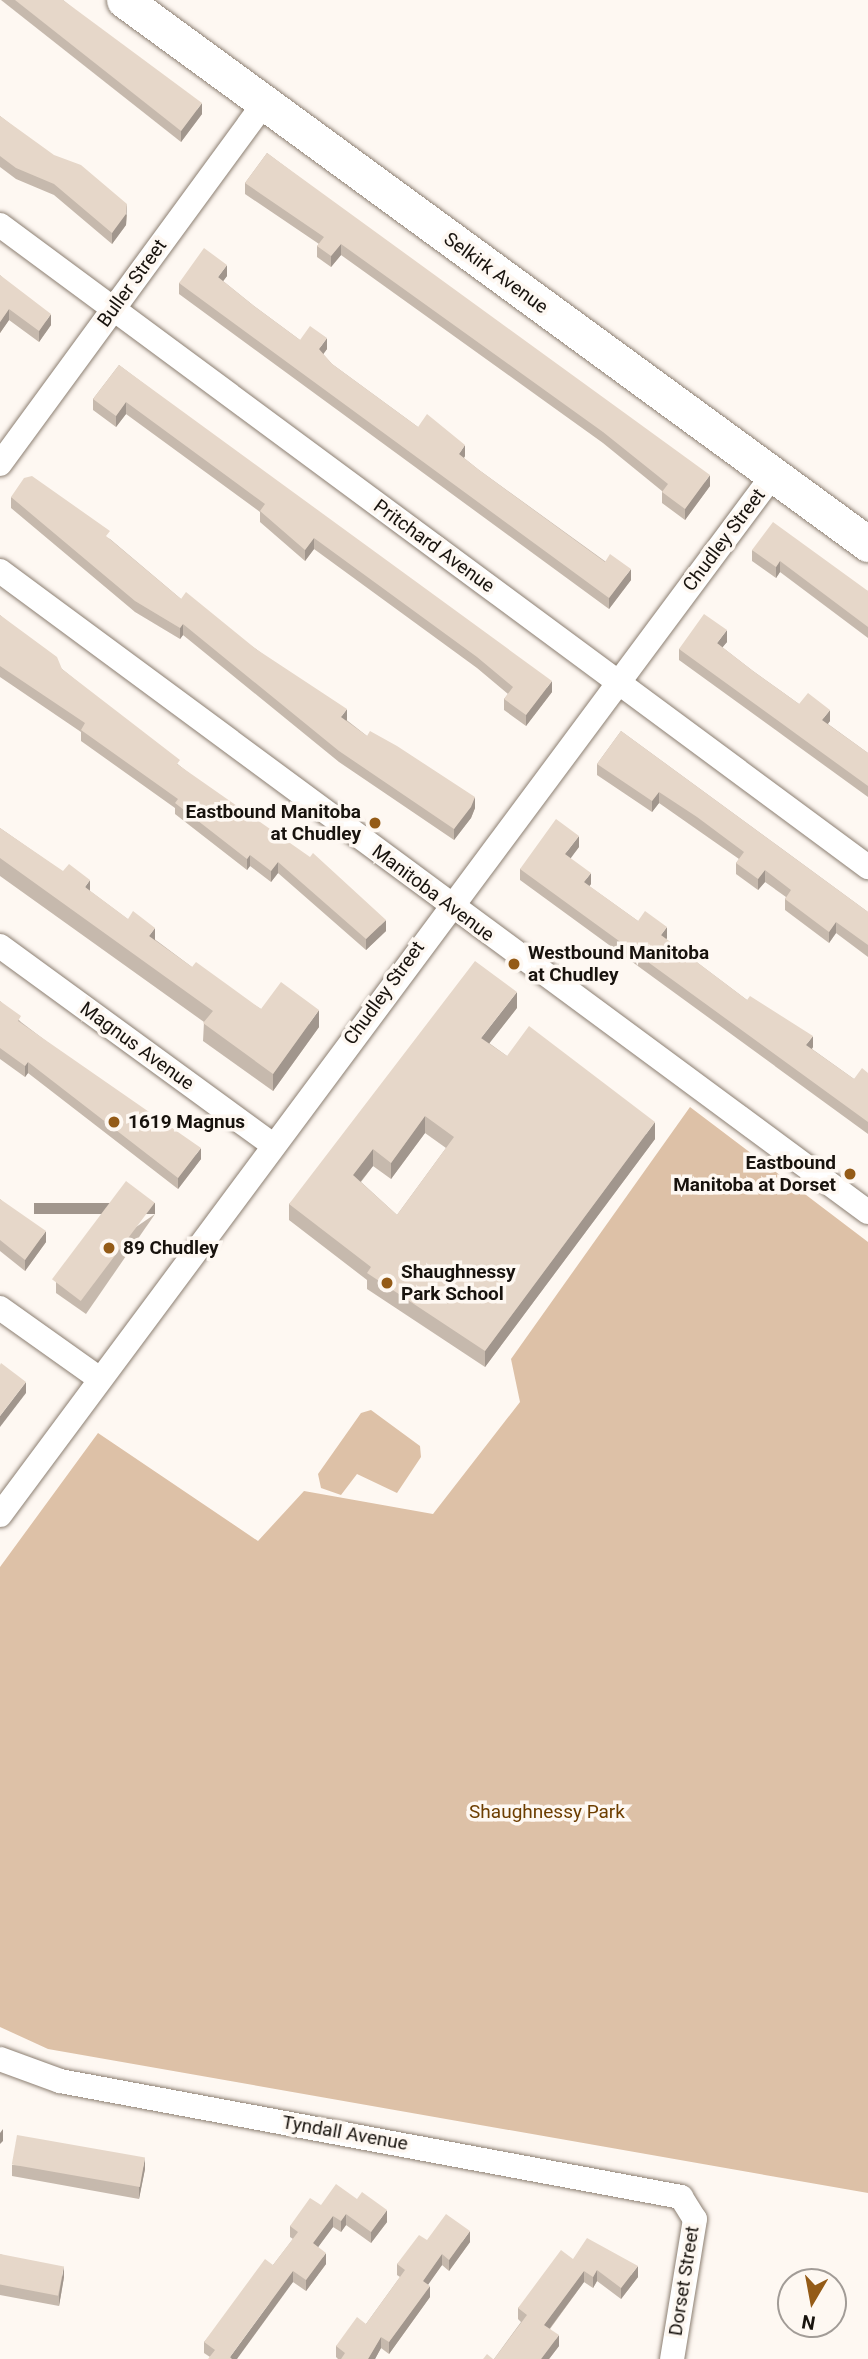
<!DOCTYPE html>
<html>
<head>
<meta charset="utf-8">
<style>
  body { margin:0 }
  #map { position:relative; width:868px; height:2359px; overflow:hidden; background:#fef8f2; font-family:Roboto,sans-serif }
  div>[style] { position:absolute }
  .green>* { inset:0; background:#ddc1a7 }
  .roads { filter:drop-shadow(0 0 2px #8c7f72) drop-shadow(0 0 2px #8c7f72) }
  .street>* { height:24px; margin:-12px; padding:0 12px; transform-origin:12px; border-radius:12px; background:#fff }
  .secondary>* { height:35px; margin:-17.5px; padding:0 17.5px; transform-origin:17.5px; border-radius:17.5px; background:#fff }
  .wall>* { inset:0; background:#c6b9ad }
  .shaded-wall>* { inset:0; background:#a1968d; transform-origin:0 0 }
  .building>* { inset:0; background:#e6d7c9; transform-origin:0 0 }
  .dots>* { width:19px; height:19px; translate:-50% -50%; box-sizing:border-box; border:4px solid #fef8f2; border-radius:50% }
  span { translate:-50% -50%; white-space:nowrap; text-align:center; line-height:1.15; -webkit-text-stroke:7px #fef8f2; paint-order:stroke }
  .street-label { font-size:19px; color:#18130e }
  .poi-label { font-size:19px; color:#18130e; font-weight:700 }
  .right { translate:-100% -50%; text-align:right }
  .left { translate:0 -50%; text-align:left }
  .park-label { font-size:19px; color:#6d3e00 }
  .north { position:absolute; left:777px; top:2268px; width:70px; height:70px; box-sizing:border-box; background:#fef8f2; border:2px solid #a29c97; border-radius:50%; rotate:190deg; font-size:19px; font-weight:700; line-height:28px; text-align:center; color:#18130e }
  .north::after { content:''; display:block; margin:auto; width:24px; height:32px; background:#945b17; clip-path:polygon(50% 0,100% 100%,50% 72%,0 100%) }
</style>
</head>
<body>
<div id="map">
  <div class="green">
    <div style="clip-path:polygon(690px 1107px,868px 1242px,868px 2193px,48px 2049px,0 2027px,0 1567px,98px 1433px,258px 1541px,304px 1491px,433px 1514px,520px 1402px,511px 1359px)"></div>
    <div style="clip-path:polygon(371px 1410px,420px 1446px,421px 1457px,397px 1493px,357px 1474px,341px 1495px,321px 1488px,318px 1474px,361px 1413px)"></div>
  </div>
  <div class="roads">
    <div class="street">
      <div style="left:0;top:225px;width:1080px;rotate:36.49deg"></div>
      <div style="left:0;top:464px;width:447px;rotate:-53.8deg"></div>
      <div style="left:0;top:571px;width:1079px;rotate:36.45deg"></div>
      <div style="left:0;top:946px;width:338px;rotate:36.1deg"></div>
      <div style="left:0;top:1308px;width:123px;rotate:35.4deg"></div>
      <div style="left:0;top:1515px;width:1296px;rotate:-53.38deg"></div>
      <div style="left:0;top:2059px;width:64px;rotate:20.1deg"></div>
      <div style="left:60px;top:2081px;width:632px;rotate:10.58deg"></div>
      <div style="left:681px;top:2197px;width:26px;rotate:58deg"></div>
      <div style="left:695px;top:2219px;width:142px;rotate:99.3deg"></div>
    </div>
    <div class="secondary">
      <div style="left:124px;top:0;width:922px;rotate:36.17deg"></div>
    </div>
  </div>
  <div class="wall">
    <div style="clip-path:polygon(1px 0,63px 0,202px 114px,181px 142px)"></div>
    <div style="clip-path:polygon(0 116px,127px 215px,126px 225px,112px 244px,54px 195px,16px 179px,0 167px)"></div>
    <div style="clip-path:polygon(267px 153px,710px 486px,685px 520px,662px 503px,662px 491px,603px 443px,341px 255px,331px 267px,317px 257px,317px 246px,319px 244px,245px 194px,245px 183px)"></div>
    <div style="clip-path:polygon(0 275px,51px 325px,39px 342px,9px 320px,0 333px)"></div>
    <div style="clip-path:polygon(227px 276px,223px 281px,254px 306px,300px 340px,327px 349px,323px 354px,332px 364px,418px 427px,465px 456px,464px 458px,479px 470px,631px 580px,609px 609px,179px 294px,179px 283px)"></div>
    <div style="clip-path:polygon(119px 365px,552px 692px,526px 726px,504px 710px,504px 699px,508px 694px,477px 668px,314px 549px,305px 561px,260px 522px,260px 512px,126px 414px,116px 427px,93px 410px,93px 399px)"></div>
    <div style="clip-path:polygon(11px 497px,110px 539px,181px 599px,256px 649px,367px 736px,475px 808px,471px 818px,454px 840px,339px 762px,183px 635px,180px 639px,135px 612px,11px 508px)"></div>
    <div style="clip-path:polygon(752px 550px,868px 591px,868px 638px,780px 572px,776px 578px,752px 561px)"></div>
    <div style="clip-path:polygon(0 615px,62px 669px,180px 766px,386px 931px,366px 950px,278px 873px,271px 882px,250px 866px,247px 870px,175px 814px,175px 808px,81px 741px,81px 732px,0 677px)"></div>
    <div style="clip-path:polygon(727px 642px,722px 647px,753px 671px,799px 704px,830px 721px,828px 724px,868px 753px,868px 797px,679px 660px,679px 649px)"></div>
    <div style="clip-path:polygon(621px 731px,868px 912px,868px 957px,836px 933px,829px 943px,785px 910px,785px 899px,786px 897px,765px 882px,758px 890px,736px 874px,736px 863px,739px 859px,659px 803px,652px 812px,597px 775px,597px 764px)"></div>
    <div style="clip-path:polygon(0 828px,90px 891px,192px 967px,261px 1009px,319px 1027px,273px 1091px,203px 1041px,204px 1022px,0 876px)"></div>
    <div style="clip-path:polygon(579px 847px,570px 858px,591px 884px,589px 886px,638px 921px,667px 938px,666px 939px,747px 1000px,813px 1047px,812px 1049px,854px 1079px,868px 1073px,868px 1134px,520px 880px,520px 869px)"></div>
    <div style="clip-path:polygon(0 1001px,21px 1022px,201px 1159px,178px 1189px,28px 1073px,25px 1077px,0 1059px)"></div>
    <div style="clip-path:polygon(evenodd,517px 1008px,489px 1043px,507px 1056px,655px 1139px,485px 1367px,367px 1289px,367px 1280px,289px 1220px,289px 1204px,517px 1008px,425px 1133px,446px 1148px,397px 1215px,361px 1182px,373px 1166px,391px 1179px,425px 1133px)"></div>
    <div style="clip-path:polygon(0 1199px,46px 1242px,25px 1271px,0 1251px)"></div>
    <div style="clip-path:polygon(155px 1214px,86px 1314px,56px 1293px,56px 1282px)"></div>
    <div style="clip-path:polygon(12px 2165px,145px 2169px,139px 2199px,12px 2176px)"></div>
    <div style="clip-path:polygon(321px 2205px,387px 2222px,371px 2243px,346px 2225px,341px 2232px,333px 2227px,318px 2247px,326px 2264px,306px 2291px,293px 2282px,210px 2357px,204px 2353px,204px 2342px,273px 2265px,293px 2239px,290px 2237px,290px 2226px)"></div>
    <div style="clip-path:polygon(427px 2240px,470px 2242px,449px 2271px,442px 2265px,428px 2284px,430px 2297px,389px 2354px,381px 2348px,375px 2359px,338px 2359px,336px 2357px,336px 2346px,366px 2324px,400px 2277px,397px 2275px,397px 2264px)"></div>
    <div style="clip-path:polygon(0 2254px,64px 2277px,59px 2306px,0 2295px)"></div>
    <div style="clip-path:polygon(573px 2259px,638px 2277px,621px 2299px,597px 2281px,593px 2288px,584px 2282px,550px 2329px,559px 2346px,549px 2359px,494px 2359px,521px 2322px,518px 2319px,518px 2308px)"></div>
  </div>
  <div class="shaded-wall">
    <div style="clip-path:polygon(202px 103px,202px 114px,181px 142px,181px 131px)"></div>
    <div style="clip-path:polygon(127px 204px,126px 225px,112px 244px,112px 233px)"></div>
    <div style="clip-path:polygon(341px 244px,341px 255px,331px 267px,331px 256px)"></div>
    <div style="clip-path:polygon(227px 265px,227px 276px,218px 288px,218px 277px)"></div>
    <div style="clip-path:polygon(9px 309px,9px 320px,0 333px,0 322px)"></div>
    <div style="clip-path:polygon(51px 314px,51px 325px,39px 342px,39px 331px)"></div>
    <div style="clip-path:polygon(327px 338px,327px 349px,319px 360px,319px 349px)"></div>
    <div style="clip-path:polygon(126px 402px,126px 414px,116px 427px,116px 416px)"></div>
    <div style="clip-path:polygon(465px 445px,465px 456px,459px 465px,459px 454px)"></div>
    <div style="clip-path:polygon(710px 475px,710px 486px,685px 520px,685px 509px)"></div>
    <div style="clip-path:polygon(314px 538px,314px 549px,305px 561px,305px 550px)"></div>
    <div style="clip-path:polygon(780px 561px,780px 572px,776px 578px,776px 567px)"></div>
    <div style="clip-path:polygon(631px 569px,631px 580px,609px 609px,609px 598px)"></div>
    <div style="clip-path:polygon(183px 624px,183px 635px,180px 639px,180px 628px)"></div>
    <div style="clip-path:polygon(727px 630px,727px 642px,717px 654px,717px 643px)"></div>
    <div style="clip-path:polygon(552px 681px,552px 692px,526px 726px,526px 715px)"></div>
    <div style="clip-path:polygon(347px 709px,347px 720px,341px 728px,341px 717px)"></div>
    <div style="clip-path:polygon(830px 710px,830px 721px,822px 731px,822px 720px)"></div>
    <div style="clip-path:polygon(659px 792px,659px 803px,652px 812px,652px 801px)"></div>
    <div style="clip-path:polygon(475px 797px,475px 808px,471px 818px,454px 840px,454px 829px)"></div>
    <div style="clip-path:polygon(579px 836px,579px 847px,565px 866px,565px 854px)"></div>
    <div style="clip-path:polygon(250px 855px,250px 866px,247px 870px,247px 859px)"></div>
    <div style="clip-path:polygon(278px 862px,278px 873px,271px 882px,271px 871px)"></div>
    <div style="clip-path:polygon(765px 870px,765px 882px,758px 890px,758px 879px)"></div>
    <div style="clip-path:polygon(591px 873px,591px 884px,584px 893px,584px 882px)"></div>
    <div style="clip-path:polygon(90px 880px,90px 897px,85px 887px)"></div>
    <div style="clip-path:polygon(386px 920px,386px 931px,366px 950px,366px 939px)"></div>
    <div style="clip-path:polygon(836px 922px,836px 933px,829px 943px,829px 932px)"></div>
    <div style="clip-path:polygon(667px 927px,667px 938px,661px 946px,661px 935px)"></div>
    <div style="clip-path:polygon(155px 928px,155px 945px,149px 936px)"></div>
    <div style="clip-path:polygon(517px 992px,517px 1008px,481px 1054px,481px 1038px)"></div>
    <div style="clip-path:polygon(319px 1010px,319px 1027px,273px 1091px,273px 1074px)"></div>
    <div style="clip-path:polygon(813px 1036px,813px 1047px,806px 1056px,806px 1045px)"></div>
    <div style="clip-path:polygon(28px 1062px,28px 1073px,25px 1077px,25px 1066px)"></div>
    <div style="clip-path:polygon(425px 1116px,425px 1133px,391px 1179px,391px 1163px)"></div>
    <div style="clip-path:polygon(655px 1122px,655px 1139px,485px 1367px,485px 1351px)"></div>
    <div style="clip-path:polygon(201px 1148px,201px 1159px,178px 1189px,178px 1178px)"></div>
    <div style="clip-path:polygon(373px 1149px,373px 1166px,353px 1191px,353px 1175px)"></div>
    <div style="left:155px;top:1203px;width:11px;height:121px;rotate:90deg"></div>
    <div style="clip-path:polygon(46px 1231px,46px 1242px,25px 1271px,25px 1260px)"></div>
    <div style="clip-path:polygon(26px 1382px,26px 1393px,0 1427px,0 1416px)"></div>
    <div style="clip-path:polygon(3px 2129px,3px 2141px,0 2144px,0 2133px)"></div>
    <div style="clip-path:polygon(145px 2158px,145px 2169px,139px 2199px,139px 2187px)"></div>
    <div style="clip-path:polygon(387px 2210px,387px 2222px,371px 2243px,371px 2232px)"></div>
    <div style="clip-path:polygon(346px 2214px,346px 2225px,341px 2232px,341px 2221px)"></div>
    <div style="clip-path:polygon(333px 2216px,333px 2227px,313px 2254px,313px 2243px)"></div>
    <div style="clip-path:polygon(470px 2231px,470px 2242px,449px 2271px,449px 2260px)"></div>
    <div style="clip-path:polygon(326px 2253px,326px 2264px,306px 2291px,306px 2280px)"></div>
    <div style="clip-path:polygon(442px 2254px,442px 2265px,423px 2292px,423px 2281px)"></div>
    <div style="clip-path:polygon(64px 2266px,64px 2277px,59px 2306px,59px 2295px)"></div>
    <div style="clip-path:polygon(638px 2266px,638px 2277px,621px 2299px,621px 2288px)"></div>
    <div style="clip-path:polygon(597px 2270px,597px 2281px,593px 2288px,593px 2277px)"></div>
    <div style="clip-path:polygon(293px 2271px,293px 2282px,237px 2359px,230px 2359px,230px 2357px)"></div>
    <div style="clip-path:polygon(584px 2271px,584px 2282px,544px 2336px,544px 2325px)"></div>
    <div style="clip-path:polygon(430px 2286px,430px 2297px,389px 2354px,389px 2342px)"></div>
    <div style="clip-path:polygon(559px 2335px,559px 2346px,549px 2359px,541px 2359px)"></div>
    <div style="clip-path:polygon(381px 2337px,381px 2348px,375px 2359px,368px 2359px)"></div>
  </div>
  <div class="building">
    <div style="clip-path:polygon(15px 0,63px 0,202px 103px,181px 131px)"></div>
    <div style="clip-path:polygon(0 116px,54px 155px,81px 165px,127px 204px,126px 214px,112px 233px,54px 184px,16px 168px,0 156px)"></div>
    <div style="clip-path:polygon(267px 153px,710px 475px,685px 509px,662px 492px,668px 484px,603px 432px,341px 244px,331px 256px,317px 246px,324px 237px,245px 183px)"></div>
    <div style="clip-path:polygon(204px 248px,227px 265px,218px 277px,254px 306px,300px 340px,310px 326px,327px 338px,319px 349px,332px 364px,418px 427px,427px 414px,465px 445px,459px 454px,479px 470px,605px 562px,610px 554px,631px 569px,609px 598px,179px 283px)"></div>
    <div style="clip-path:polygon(0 275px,51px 314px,39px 331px,9px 309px,0 322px)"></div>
    <div style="clip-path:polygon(119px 365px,552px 681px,526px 715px,504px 699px,513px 687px,477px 657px,314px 538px,305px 550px,260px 511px,265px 504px,126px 402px,116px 416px,93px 399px)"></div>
    <div style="clip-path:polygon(32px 476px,110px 531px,106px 536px,181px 599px,186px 592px,256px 649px,347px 709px,341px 717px,367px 736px,370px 731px,397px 746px,475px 797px,471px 807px,454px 829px,339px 751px,183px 624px,180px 628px,135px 601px,11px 497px,24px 478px)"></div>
    <div style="clip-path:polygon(773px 522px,868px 591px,868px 627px,780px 561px,776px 567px,752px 550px)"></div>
    <div style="clip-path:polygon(704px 614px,727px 630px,717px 643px,753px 671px,799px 704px,808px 693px,830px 710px,822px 720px,868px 753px,868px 786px,679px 649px)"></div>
    <div style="clip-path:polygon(0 615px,57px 657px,62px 669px,180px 760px,177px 764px,310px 857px,313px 853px,386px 920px,366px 939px,278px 862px,271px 871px,250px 855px,247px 859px,175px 803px,178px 799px,81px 730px,85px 723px,0 666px)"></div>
    <div style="clip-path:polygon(621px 731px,868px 912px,868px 945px,836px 922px,829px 932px,785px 899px,791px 890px,765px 870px,758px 879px,736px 863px,744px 852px,697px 817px,659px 792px,652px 801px,597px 764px)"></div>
    <div style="clip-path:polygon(556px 819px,579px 836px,565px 854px,591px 873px,584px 882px,638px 921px,645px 911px,667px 927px,661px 935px,747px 1000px,750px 996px,813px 1036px,806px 1045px,854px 1079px,862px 1068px,868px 1073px,868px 1122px,520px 869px)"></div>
    <div style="clip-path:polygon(0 828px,63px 871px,69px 864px,90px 880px,85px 887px,128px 919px,133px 911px,155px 928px,149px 936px,192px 967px,196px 962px,261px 1009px,281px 982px,319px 1010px,273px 1074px,203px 1023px,213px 1011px,0 858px)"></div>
    <div style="clip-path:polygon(evenodd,475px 961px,517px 992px,481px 1038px,507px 1056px,529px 1026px,655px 1122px,485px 1351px,367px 1273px,371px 1267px,289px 1204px,475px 961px,425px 1116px,454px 1137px,397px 1215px,353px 1175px,373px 1149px,391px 1163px,425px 1116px)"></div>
    <div style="clip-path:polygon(0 1001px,21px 1016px,18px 1021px,201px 1148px,178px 1178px,28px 1062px,25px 1066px,0 1048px)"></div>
    <div style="left:126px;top:1181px;width:36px;height:123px;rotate:37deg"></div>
    <div style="clip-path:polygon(0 1199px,46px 1231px,25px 1260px,0 1240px)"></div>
    <div style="clip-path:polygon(1px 1363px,26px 1382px,0 1416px,0 1365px)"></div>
    <div style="left:17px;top:2135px;width:130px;height:30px;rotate:10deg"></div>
    <div style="clip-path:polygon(336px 2184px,357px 2199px,362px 2192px,387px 2210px,371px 2232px,346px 2214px,341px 2221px,333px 2216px,313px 2243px,326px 2253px,306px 2280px,293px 2271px,230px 2357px,232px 2359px,208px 2359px,215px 2350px,204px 2342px,265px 2259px,273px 2265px,298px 2232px,290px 2226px,310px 2198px,321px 2205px)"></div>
    <div style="clip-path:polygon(446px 2214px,470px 2231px,449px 2260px,442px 2254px,423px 2281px,430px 2286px,389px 2342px,381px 2337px,368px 2359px,341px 2359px,345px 2353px,336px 2346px,357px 2317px,366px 2324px,405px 2270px,397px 2264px,419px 2235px,427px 2240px)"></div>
    <div style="clip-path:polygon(587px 2238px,638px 2266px,621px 2288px,597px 2270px,593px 2277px,584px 2271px,544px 2325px,559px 2335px,541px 2359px,494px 2359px,527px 2315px,518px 2308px,561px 2250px,573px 2259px)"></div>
    <div style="left:0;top:2254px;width:65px;height:30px;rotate:11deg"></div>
    <div style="clip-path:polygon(487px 2354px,493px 2359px,483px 2359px)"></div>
  </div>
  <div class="dots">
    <div style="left:375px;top:823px;background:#945b17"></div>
    <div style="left:514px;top:964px;background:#945b17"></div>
    <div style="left:114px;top:1122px;background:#945b17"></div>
    <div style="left:850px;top:1174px;background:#945b17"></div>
    <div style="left:109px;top:1248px;background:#945b17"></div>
    <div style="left:387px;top:1283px;background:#945b17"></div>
  </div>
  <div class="street-label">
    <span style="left:496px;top:273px;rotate:36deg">Selkirk Avenue</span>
    <span style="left:132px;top:283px;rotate:-54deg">Buller Street</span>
    <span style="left:724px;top:540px;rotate:-53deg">Chudley Street</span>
    <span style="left:434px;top:546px;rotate:36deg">Pritchard Avenue</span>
    <span style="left:433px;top:893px;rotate:37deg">Manitoba Avenue</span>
    <span style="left:384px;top:993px;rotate:-54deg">Chudley Street</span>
    <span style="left:137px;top:1046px;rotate:36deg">Magnus Avenue</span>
    <span style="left:345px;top:2133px;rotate:10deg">Tyndall Avenue</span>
    <span style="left:684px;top:2281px;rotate:-81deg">Dorset Street</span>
  </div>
  <div class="poi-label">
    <span class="right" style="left:361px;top:823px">Eastbound Manitoba<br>at Chudley</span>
    <span class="left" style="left:528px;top:964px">Westbound Manitoba<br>at Chudley</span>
    <span class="left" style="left:128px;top:1122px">1619 Magnus</span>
    <span class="right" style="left:836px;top:1174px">Eastbound<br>Manitoba at Dorset</span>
    <span class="left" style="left:123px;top:1248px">89 Chudley</span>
    <span class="left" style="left:401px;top:1283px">Shaughnessy<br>Park School</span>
  </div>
  <div class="park-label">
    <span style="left:547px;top:1812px">Shaughnessy Park</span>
  </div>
  <div class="north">N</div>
</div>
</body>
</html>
